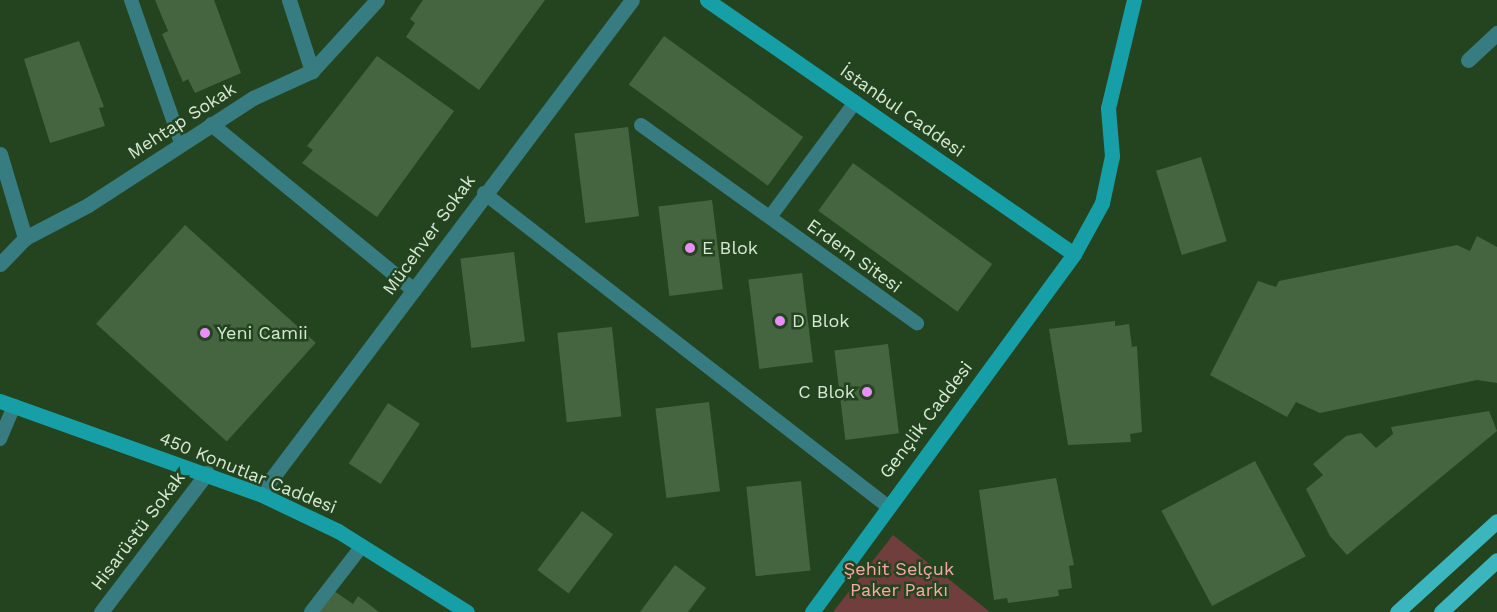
<!DOCTYPE html>
<html>
<head>
<meta charset="utf-8">
<style>
  body { margin:0 }
  #map { position:relative; width:1497px; height:612px; overflow:hidden; background:#244420; font-family:"Work Sans",sans-serif }
  div>[style] { position:absolute }
  .green>* { inset:0; background:#703e3d }
  .building>* { inset:0; background:#446540; transform-origin:0 0 }
  .lane>* { height:14px; margin:-7px; padding:0 7px; transform-origin:7px; border-radius:7px; background:#367c81 }
  .street>* { height:15px; margin:-7.5px; padding:0 7.5px; transform-origin:7.5px; border-radius:7.5px; background:#367c81 }
  .secondary>* { height:15px; margin:-7.5px; padding:0 7.5px; transform-origin:7.5px; border-radius:7.5px; background:#179fa7 }
  .primary>* { height:15px; margin:-7.5px; padding:0 7.5px; transform-origin:7.5px; border-radius:7.5px; background:#3cb6be }
  .dots>* { width:16px; height:16px; translate:-50% -50%; box-sizing:border-box; border:3px solid #244420; border-radius:50% }
  span { translate:-50% -50%; white-space:nowrap; text-align:center; line-height:1.15; -webkit-text-stroke:5px #244420; paint-order:stroke }
  .street-label { font-size:18px; color:#d6e9d3 }
  .poi-label { font-size:18px; color:#d6e9d3 }
  .left { translate:0 -50%; text-align:left }
  .right { translate:-100% -50%; text-align:right }
  .park-label { font-size:18px; color:#fca8a5 }
</style>
</head>
<body>
<div id="map">
  <div class="green">
    <div style="clip-path:polygon(893px 535px,990px 612px,833px 612px)"></div>
  </div>
  <div class="building">
    <div style="clip-path:polygon(155px 0,214px 0,241px 73px,195px 93px,188px 79px,183px 82px,162px 34px,168px 31px)"></div>
    <div style="clip-path:polygon(423px 0,545px 0,479px 90px,406px 37px,415px 23px,410px 19px)"></div>
    <div style="left:664px;top:36px;width:172px;height:60px;rotate:36deg"></div>
    <div style="clip-path:polygon(79px 41px,104px 107px,99px 108px,105px 126px,50px 143px,24px 59px)"></div>
    <div style="clip-path:polygon(377px 56px,454px 111px,377px 217px,302px 163px,313px 150px,307px 146px)"></div>
    <div style="left:628px;top:127px;width:90px;height:54px;rotate:83deg"></div>
    <div style="left:1201px;top:157px;width:88px;height:47px;rotate:73deg"></div>
    <div style="left:853px;top:163px;width:172px;height:59px;rotate:36deg"></div>
    <div style="left:712px;top:200px;width:90px;height:54px;rotate:83deg"></div>
    <div style="left:185px;top:225px;width:176px;height:133px;rotate:42deg"></div>
    <div style="clip-path:polygon(1477px 236px,1497px 247px,1497px 383px,1477px 380px,1320px 413px,1296px 402px,1287px 417px,1210px 375px,1258px 281px,1276px 287px,1279px 281px,1457px 245px,1470px 251px)"></div>
    <div style="left:514px;top:252px;width:90px;height:54px;rotate:83deg"></div>
    <div style="left:802px;top:273px;width:90px;height:54px;rotate:83deg"></div>
    <div style="clip-path:polygon(1115px 321px,1115px 326px,1129px 324px,1132px 347px,1137px 346px,1142px 432px,1130px 434px,1131px 442px,1068px 445px,1049px 329px)"></div>
    <div style="left:612px;top:327px;width:90px;height:55px;rotate:84deg"></div>
    <div style="left:888px;top:344px;width:90px;height:54px;rotate:83deg"></div>
    <div style="left:709px;top:402px;width:90px;height:54px;rotate:83deg"></div>
    <div style="left:388px;top:403px;width:38px;height:72px;rotate:33deg"></div>
    <div style="clip-path:polygon(1489px 411px,1497px 431px,1347px 555px,1330px 536px,1306px 489px,1323px 475px,1313px 464px,1346px 436px,1361px 433px,1376px 448px,1393px 434px,1391px 427px)"></div>
    <div style="left:1255px;top:461px;width:108px;height:106px;rotate:62deg"></div>
    <div style="clip-path:polygon(1056px 478px,1074px 565px,1069px 566px,1072px 588px,1058px 590px,1059px 596px,1008px 603px,1007px 598px,994px 600px,979px 490px)"></div>
    <div style="left:801px;top:481px;width:90px;height:55px;rotate:84deg"></div>
    <div style="left:582px;top:511px;width:39px;height:74px;rotate:37deg"></div>
    <div style="clip-path:polygon(675px 565px,706px 588px,688px 612px,640px 612px)"></div>
    <div style="clip-path:polygon(334px 591px,353px 604px,358px 596px,379px 612px,319px 612px)"></div>
  </div>
  <div class="lane">
    <div style="left:131px;top:0;width:151px;rotate:70.7deg"></div>
    <div style="left:641px;top:125px;width:340px;rotate:35.7deg"></div>
    <div style="left:484px;top:193px;width:509px;rotate:37.82deg"></div>
    <div style="left:770px;top:217px;width:143px;rotate:-53.5deg"></div>
    <div style="left:0;top:439px;width:36px;rotate:-67deg"></div>
    <div style="left:311px;top:612px;width:83px;rotate:-52.3deg"></div>
  </div>
  <div class="street">
    <div style="left:289px;top:0;width:75px;rotate:72.1deg"></div>
    <div style="left:1468px;top:60px;width:40px;rotate:-43deg"></div>
    <div style="left:211px;top:124px;width:262px;rotate:39.3deg"></div>
    <div style="left:0;top:154px;width:88px;rotate:73.4deg"></div>
    <div style="left:0;top:264px;width:36px;rotate:-46deg"></div>
    <div style="left:25px;top:238px;width:71px;rotate:-27.6deg"></div>
    <div style="left:88px;top:205px;width:197px;rotate:-33deg"></div>
    <div style="left:253px;top:98px;width:65px;rotate:-24.6deg"></div>
    <div style="left:312px;top:71px;width:96px;rotate:-47.5deg"></div>
    <div style="left:260px;top:494px;width:618px;rotate:-53.02deg"></div>
    <div style="left:101px;top:612px;width:175px;rotate:-52.7deg"></div>
  </div>
  <div class="secondary">
    <div style="left:707px;top:0;width:446px;rotate:34.7deg"></div>
    <div style="left:0;top:401px;width:276px;rotate:19.7deg"></div>
    <div style="left:260px;top:494px;width:86px;rotate:25.4deg"></div>
    <div style="left:338px;top:531px;width:152px;rotate:32.1deg"></div>
    <div style="left:812px;top:612px;width:444px;rotate:-53.8deg"></div>
    <div style="left:1074px;top:254px;width:58px;rotate:-61.2deg"></div>
    <div style="left:1102px;top:203px;width:48px;rotate:-78deg"></div>
    <div style="left:1112px;top:156px;width:48px;rotate:-94.8deg"></div>
    <div style="left:1108px;top:108px;width:111px;rotate:-76.5deg"></div>
  </div>
  <div class="primary">
    <div style="left:1397px;top:612px;width:135px;rotate:-42.3deg"></div>
    <div style="left:1441px;top:612px;width:76px;rotate:-42.9deg"></div>
  </div>
  <div class="dots">
    <div style="left:690px;top:248px;background:#eb8dfc"></div>
    <div style="left:780px;top:321px;background:#eb8dfc"></div>
    <div style="left:205px;top:333px;background:#eb8dfc"></div>
    <div style="left:867px;top:392px;background:#eb8dfc"></div>
  </div>
  <div class="street-label">
    <span style="left:902px;top:111px;rotate:35deg">İstanbul Caddesi</span>
    <span style="left:182px;top:121px;rotate:-33deg">Mehtap Sokak</span>
    <span style="left:429px;top:235px;rotate:-54deg">Mücehver Sokak</span>
    <span style="left:854px;top:256px;rotate:36deg">Erdem Sitesi</span>
    <span style="left:926px;top:420px;rotate:-53deg">Gençlik Caddesi</span>
    <span style="left:248px;top:473px;rotate:22deg">450 Konutlar Caddesi</span>
    <span style="left:138px;top:531px;rotate:-53deg">Hisarüstü Sokak</span>
  </div>
  <div class="poi-label">
    <span class="left" style="left:702px;top:248px">E Blok</span>
    <span class="left" style="left:792px;top:321px">D Blok</span>
    <span class="left" style="left:217px;top:333px">Yeni Camii</span>
    <span class="right" style="left:855px;top:392px">C Blok</span>
  </div>
  <div class="park-label">
    <span style="left:899px;top:580px">Şehit Selçuk<br>Paker Parkı</span>
  </div>
</div>
</body>
</html>
